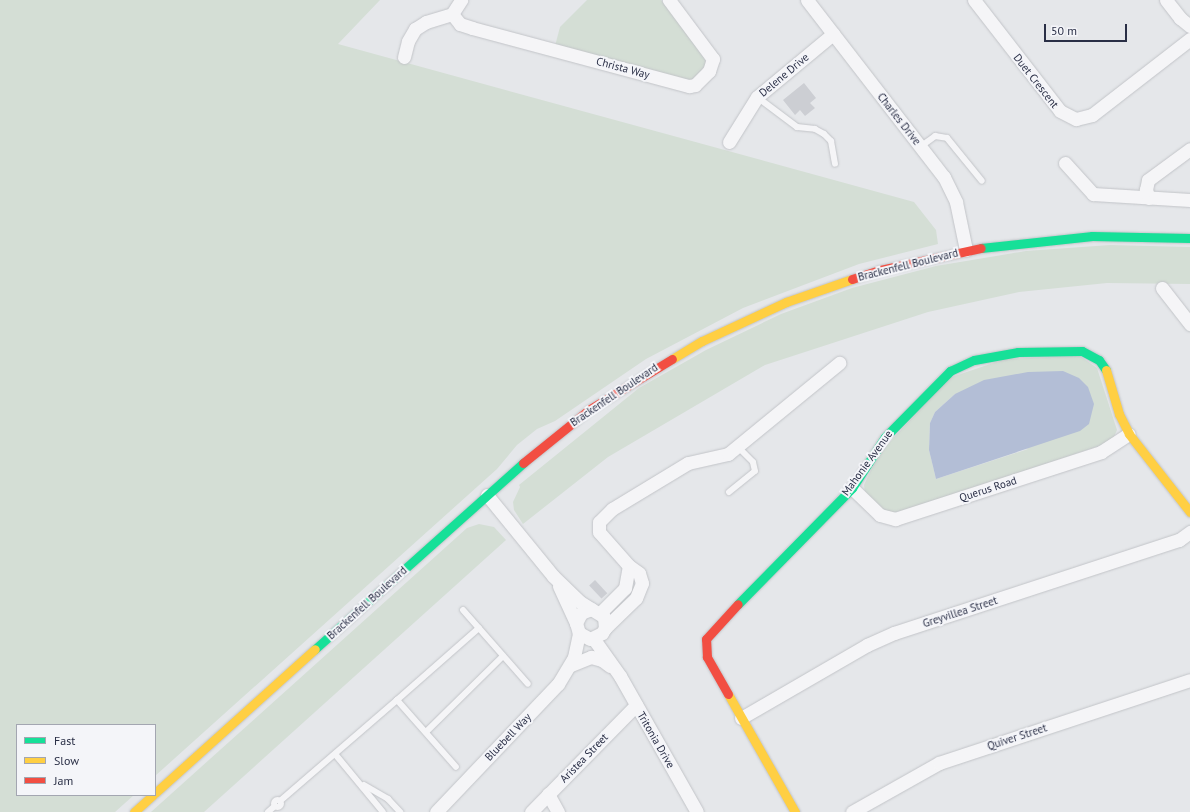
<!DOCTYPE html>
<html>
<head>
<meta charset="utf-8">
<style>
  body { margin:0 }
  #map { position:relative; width:1190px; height:812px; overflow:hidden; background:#e5e7ea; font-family:"PT Sans",sans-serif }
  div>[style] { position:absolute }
  .green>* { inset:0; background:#d4ded5 }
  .water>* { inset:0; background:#b3bed6 }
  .building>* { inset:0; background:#ccced3; transform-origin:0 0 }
  .roads { filter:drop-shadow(0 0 1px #c2c4c8) drop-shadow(0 0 1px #c2c4c8) }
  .lane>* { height:6px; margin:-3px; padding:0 3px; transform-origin:3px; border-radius:3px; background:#f5f5f7 }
  .lane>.ring { margin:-3px; padding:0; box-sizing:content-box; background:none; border:6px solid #f5f5f7; border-radius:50% }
  .street>* { height:13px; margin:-6.5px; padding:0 6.5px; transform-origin:6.5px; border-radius:6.5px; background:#f5f5f7 }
  .fast>* { height:9px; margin:-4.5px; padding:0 4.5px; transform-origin:4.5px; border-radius:4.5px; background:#16e098 }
  .slow>* { height:9px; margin:-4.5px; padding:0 4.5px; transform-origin:4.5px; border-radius:4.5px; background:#ffcf43 }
  .jam>* { height:9px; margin:-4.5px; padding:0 4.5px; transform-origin:4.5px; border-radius:4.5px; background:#f24e42 }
  span { translate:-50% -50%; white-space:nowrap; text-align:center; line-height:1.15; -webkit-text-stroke:4px #f4f5f9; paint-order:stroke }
  .street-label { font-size:11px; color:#2a2f46 }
  .legend { position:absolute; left:16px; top:724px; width:140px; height:72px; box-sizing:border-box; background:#f4f5f9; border:1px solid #a3a6b1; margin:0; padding:5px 7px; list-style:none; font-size:12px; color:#2a2f46 }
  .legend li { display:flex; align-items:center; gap:8px; height:20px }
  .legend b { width:20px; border:1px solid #a3a6b1 }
  .scale { position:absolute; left:1044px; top:24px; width:83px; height:18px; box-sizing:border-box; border:2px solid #2a2f46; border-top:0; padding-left:5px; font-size:12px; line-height:14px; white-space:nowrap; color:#2a2f46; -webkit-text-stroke:3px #f4f5f9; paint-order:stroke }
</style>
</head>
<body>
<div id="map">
  <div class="green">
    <div style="clip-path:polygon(0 0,380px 0,338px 44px,914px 202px,936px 230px,938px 244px,859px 264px,743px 308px,646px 359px,555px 421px,537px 429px,517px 445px,497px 469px,155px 776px,155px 725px,17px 725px,17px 795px,134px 795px,115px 812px,0 812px)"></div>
    <div style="clip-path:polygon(587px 0,661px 0,704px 55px,706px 65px,691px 81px,555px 46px,560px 27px)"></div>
    <div style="clip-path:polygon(1110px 245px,1190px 247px,1190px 284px,1107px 283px,1019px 292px,928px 312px,765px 365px,608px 457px,523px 524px,514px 510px,513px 502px,520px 487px,519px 485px,639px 388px,706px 350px,781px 314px,852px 288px,936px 266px,1026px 251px)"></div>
    <div style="clip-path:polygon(evenodd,1080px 356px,1097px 368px,1117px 430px,1113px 439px,1105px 444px,898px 513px,883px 512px,865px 493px,864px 485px,878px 455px,949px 378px,1005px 359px,1080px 356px,955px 394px,1028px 449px,936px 479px,929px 450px,930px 423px,935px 412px,955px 394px)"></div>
    <div style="clip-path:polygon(479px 524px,494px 527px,506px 540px,204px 812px,151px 812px,467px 528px)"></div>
  </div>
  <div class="water">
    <div style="clip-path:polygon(1063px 371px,1079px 378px,1088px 387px,1094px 404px,1089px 424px,1080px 431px,936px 479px,929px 450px,930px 423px,935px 412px,955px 394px,984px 380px,1028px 372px)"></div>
  </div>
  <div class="building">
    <div style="clip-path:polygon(804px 83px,816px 98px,810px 103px,815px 108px,805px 116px,800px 110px,795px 115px,783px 100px)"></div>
    <div style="left:595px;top:580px;width:18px;height:8px;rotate:47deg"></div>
  </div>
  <div class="roads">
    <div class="lane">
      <div style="left:757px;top:97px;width:50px;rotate:36.9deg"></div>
      <div style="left:797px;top:127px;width:18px;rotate:6deg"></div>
      <div style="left:815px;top:129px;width:10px;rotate:29deg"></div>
      <div style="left:824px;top:134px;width:10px;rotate:45deg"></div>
      <div style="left:831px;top:141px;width:23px;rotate:80deg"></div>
      <div style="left:920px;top:147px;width:19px;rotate:-36deg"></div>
      <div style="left:935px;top:136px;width:12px;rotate:9deg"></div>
      <div style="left:947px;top:138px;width:55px;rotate:50.9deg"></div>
      <div style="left:729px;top:492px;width:33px;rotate:-39deg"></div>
      <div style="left:755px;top:471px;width:9px;rotate:-103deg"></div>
      <div style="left:753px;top:462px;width:21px;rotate:-135deg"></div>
      <div style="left:463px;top:610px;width:98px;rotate:48.7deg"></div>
      <div style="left:397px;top:700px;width:109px;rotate:-41.3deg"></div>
      <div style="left:426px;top:732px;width:108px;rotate:-44.6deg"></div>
      <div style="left:335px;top:754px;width:75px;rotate:50.4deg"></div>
      <div style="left:364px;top:785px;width:28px;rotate:30deg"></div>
      <div style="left:388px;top:799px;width:18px;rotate:47deg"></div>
      <div class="ring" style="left:273.5px;top:799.5px;width:1px;height:1px"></div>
      <div style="left:280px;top:801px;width:155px;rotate:-40.8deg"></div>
      <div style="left:397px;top:700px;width:89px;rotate:48.6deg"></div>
      <div style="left:268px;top:812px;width:9px;rotate:-41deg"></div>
    </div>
    <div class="street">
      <div style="left:807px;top:0;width:224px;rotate:52.3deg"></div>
      <div style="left:944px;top:177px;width:28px;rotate:64deg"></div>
      <div style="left:956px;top:202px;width:49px;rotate:78.2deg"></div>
      <div style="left:974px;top:0;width:140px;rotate:52.2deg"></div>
      <div style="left:1060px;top:111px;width:18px;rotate:27deg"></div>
      <div style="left:1076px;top:119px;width:16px;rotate:-14deg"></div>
      <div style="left:1092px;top:115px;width:124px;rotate:-37.8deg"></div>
      <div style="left:1166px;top:0;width:23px;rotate:52deg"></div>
      <div style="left:1180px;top:18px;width:13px;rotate:39deg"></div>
      <div style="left:452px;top:14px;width:13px;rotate:51deg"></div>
      <div style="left:460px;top:24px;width:13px;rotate:18deg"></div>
      <div style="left:472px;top:28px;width:225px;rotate:15deg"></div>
      <div style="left:689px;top:86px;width:6px;rotate:-9deg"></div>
      <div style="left:695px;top:85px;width:20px;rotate:-45deg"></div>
      <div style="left:709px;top:71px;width:13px;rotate:-72deg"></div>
      <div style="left:713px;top:59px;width:74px;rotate:-126.7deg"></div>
      <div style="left:404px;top:57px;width:16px;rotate:-76deg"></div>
      <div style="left:408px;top:41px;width:14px;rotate:-60deg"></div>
      <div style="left:415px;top:29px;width:13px;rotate:-32deg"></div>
      <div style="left:426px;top:22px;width:27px;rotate:-17deg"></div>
      <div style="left:452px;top:14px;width:17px;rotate:-57deg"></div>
      <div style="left:729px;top:142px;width:53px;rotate:-58.1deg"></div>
      <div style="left:757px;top:97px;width:99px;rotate:-39.7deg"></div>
      <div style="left:1065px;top:163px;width:42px;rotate:47.9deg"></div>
      <div style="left:1093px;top:194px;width:97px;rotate:3.5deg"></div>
      <div style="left:1149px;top:198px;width:9px;rotate:-111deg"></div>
      <div style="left:1146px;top:190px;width:10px;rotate:-79deg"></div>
      <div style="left:1148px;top:180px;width:52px;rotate:-36.4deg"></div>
      <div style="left:1162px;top:288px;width:46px;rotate:52.1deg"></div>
      <div style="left:852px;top:488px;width:39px;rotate:44deg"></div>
      <div style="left:880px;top:515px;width:16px;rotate:15deg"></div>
      <div style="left:895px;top:519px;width:217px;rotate:-18deg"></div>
      <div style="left:1101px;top:452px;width:33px;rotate:-33deg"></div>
      <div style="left:487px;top:495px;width:104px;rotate:50.8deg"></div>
      <div style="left:553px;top:576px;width:37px;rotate:44deg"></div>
      <div style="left:580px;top:602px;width:28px;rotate:32deg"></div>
      <div style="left:604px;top:617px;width:11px;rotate:85deg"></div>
      <div style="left:605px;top:628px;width:6px;rotate:121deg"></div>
      <div style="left:602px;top:633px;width:13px;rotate:153deg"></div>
      <div style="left:590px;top:639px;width:13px;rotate:-151deg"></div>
      <div style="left:579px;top:633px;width:10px;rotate:-107deg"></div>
      <div style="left:576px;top:623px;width:11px;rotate:-63deg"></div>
      <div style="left:581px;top:613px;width:11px;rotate:-22deg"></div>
      <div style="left:559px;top:586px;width:41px;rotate:65.3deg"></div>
      <div style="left:600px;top:613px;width:35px;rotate:-45deg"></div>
      <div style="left:625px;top:588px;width:22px;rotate:-80deg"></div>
      <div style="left:605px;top:628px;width:43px;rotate:-44.1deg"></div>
      <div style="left:636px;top:598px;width:16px;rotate:-68deg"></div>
      <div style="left:642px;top:583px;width:10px;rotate:-107deg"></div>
      <div style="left:639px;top:573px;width:12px;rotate:-145deg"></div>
      <div style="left:629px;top:566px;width:45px;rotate:-131.4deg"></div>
      <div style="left:599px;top:532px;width:10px;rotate:-90deg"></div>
      <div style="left:599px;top:522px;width:18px;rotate:-45deg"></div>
      <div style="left:612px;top:509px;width:89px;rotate:-31.2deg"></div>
      <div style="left:688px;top:463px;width:41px;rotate:-12.7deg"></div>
      <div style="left:728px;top:454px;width:144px;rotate:-39.3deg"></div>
      <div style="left:593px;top:638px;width:47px;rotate:54.6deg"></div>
      <div style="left:620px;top:676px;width:156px;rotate:60.5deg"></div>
      <div style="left:571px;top:665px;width:22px;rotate:-22deg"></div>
      <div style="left:591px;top:657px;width:11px;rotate:15deg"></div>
      <div style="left:602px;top:660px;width:10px;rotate:37deg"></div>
      <div style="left:741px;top:718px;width:146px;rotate:-30.1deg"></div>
      <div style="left:867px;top:645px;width:30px;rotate:-24deg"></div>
      <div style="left:894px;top:633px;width:300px;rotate:-18.1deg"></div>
      <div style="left:1179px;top:540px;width:14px;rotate:-36deg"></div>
      <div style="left:548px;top:794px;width:21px;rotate:61deg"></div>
      <div style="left:436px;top:812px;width:177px;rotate:-46.4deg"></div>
      <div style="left:558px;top:684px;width:31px;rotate:-59deg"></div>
      <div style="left:574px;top:657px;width:25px;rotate:-78deg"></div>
      <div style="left:531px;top:812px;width:150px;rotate:-45.5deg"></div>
      <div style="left:852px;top:812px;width:100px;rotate:-29.4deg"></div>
      <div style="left:939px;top:763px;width:264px;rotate:-18.3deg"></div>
    </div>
    <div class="fast">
      <div style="left:981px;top:248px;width:112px;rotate:-6.2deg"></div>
      <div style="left:1092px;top:236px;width:98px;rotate:1.2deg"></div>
      <div style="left:738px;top:604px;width:163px;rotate:-45.5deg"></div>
      <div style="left:852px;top:488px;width:61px;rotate:-57.1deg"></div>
      <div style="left:885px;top:437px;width:93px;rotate:-45.4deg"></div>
      <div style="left:950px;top:371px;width:26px;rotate:-25deg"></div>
      <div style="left:974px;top:360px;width:45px;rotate:-10.3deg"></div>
      <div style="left:1018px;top:352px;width:64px;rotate:-0.9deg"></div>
      <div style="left:1082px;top:351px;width:19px;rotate:28deg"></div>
      <div style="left:1099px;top:360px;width:12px;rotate:55deg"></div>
      <div style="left:315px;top:649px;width:279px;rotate:-41.8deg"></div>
    </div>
    <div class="slow">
      <div style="left:672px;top:359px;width:35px;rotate:-31deg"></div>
      <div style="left:702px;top:341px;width:93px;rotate:-24.9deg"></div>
      <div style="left:786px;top:302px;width:70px;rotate:-19.2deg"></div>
      <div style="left:1106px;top:370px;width:46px;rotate:73.5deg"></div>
      <div style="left:1119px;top:414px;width:22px;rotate:63deg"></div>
      <div style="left:1129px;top:434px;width:99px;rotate:52deg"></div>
      <div style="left:728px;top:694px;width:136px;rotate:60.4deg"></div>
      <div style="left:155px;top:793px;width:215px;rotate:-42deg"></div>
      <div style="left:134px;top:812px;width:25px;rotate:-42deg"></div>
    </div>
    <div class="jam">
      <div style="left:852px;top:279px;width:29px;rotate:-18deg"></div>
      <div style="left:880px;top:270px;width:103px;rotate:-12.3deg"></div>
      <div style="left:523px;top:463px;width:86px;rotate:-38.9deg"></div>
      <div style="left:590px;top:409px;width:96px;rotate:-31.4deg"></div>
      <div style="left:728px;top:694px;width:43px;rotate:-119.6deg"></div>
      <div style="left:707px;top:657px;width:18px;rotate:-93deg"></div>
      <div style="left:706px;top:639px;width:47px;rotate:-47.6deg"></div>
    </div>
  </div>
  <div class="street-label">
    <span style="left:623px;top:68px;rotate:15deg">Christa Way</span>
    <span style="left:784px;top:75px;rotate:-40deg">Delene Drive</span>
    <span style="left:1036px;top:81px;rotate:52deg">Duet Crescent</span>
    <span style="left:899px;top:119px;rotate:52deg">Charles Drive</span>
    <span style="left:908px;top:265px;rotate:-14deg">Brackenfell Boulevard</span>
    <span style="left:614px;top:395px;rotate:-34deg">Brackenfell Boulevard</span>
    <span style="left:867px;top:463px;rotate:-54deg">Mahonie Avenue</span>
    <span style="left:988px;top:489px;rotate:-18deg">Querus Road</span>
    <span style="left:367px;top:603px;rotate:-42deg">Brackenfell Boulevard</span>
    <span style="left:960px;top:612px;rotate:-18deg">Greyvillea Street</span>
    <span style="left:508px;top:737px;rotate:-46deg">Bluebell Way</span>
    <span style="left:1017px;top:737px;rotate:-18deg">Quiver Street</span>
    <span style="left:656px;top:740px;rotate:60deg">Tritonia Drive</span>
    <span style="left:584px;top:758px;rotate:-46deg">Aristea Street</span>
  </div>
  <ul class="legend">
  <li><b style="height:5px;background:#16e098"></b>Fast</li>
  <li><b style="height:5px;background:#ffcf43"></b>Slow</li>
  <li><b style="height:5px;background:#f24e42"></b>Jam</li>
  </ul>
  <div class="scale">50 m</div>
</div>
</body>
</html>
